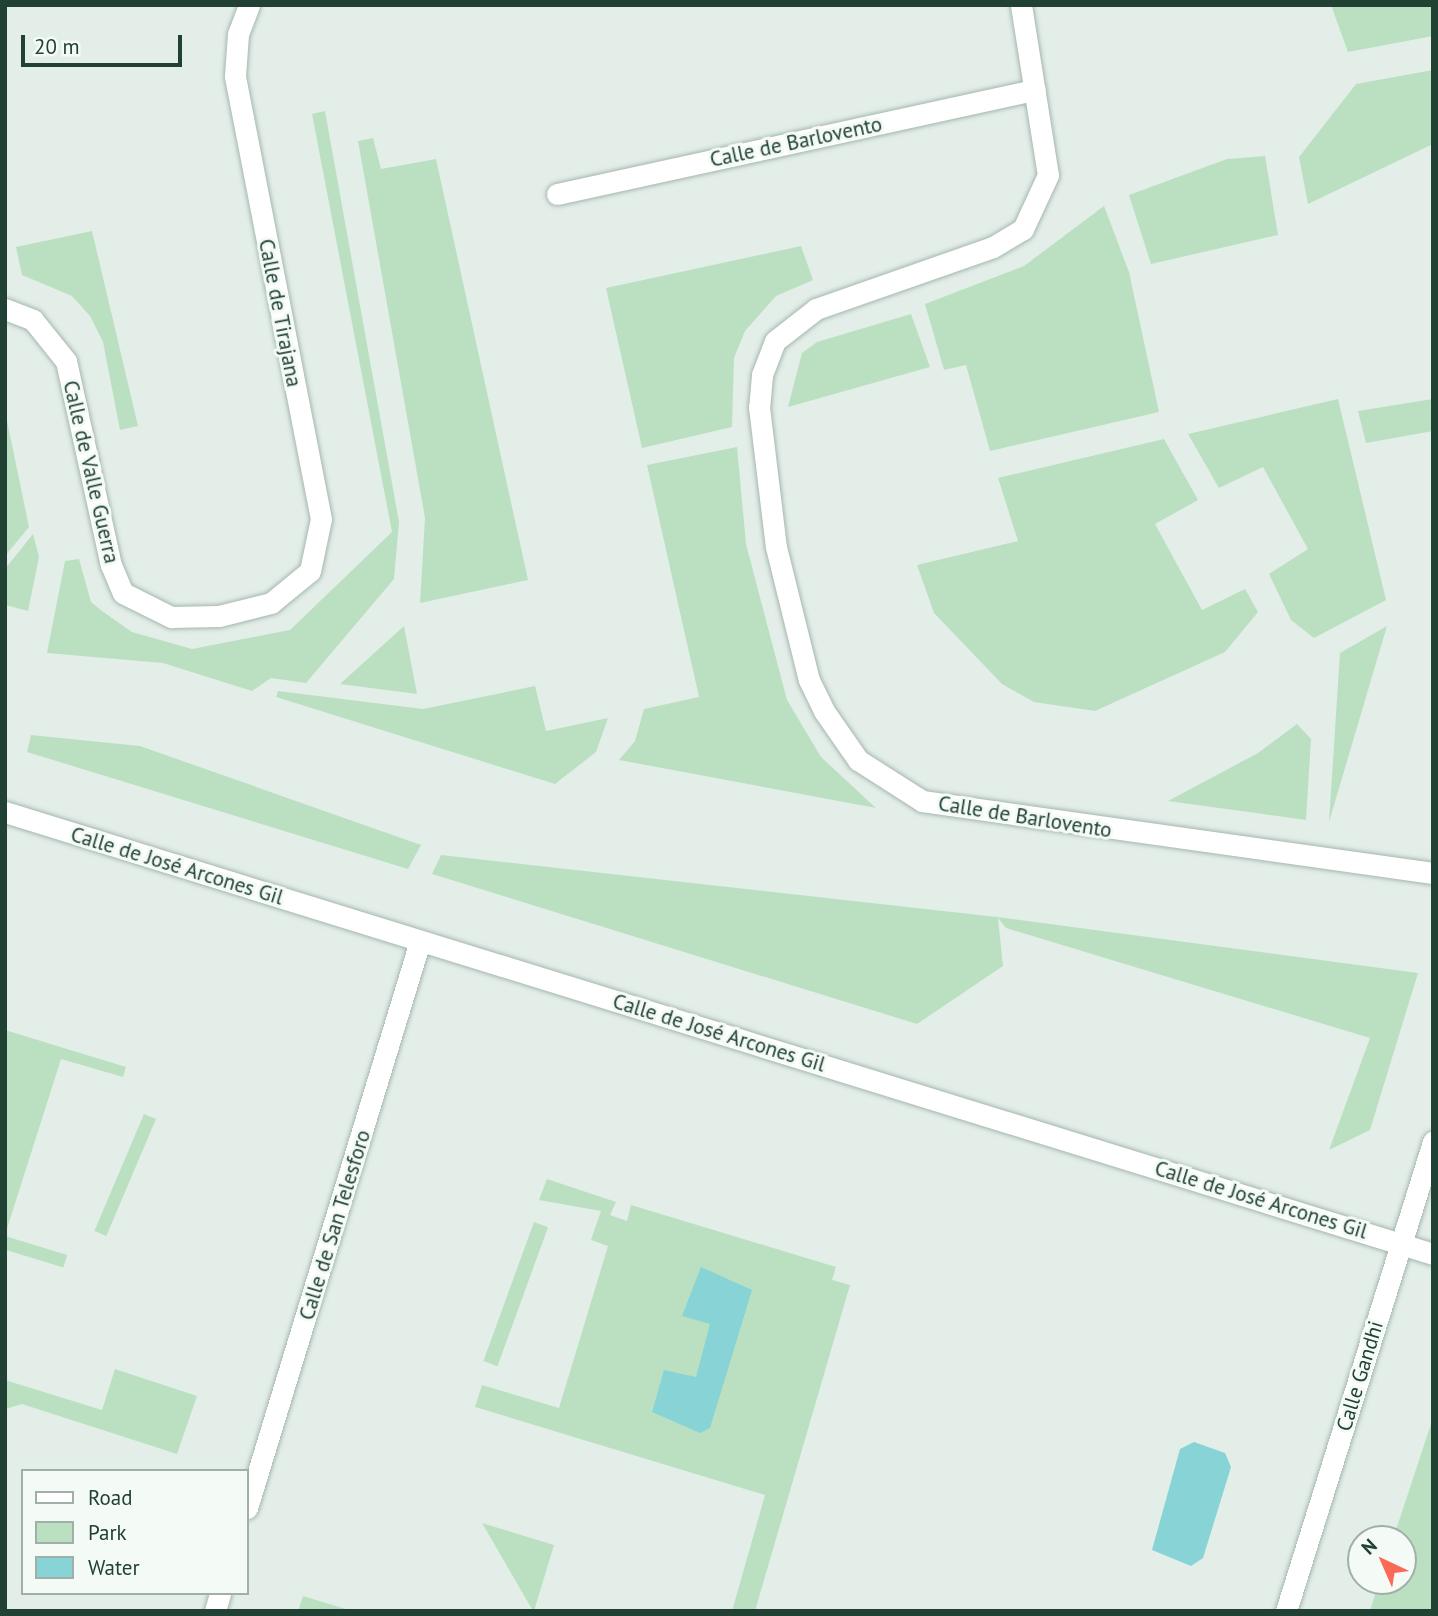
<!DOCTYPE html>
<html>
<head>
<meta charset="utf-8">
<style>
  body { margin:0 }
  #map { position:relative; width:1438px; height:1616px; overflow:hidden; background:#e3eee8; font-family:"PT Sans",sans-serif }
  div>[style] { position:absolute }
  .green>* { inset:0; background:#bbe0c1; transform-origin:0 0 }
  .water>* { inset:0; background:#88d3d6 }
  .roads { filter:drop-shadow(0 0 2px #a5b7af) drop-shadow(0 0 2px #a5b7af) }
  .minor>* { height:21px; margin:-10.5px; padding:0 10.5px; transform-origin:10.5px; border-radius:10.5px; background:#fff }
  span { translate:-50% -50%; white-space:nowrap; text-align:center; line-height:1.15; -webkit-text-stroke:6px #f4faf6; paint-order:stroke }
  .street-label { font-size:21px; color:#214135 }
  .frame { position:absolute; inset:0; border:7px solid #214135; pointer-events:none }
  .legend { position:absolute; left:21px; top:1469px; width:228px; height:126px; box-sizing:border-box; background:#f4faf6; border:2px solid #a0b0a9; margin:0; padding:9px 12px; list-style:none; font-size:21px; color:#214135 }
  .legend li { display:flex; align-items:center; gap:14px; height:35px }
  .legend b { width:35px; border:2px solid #a0b0a9 }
  .north { position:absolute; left:1347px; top:1525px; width:70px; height:70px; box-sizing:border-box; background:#f4faf6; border:2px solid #a0b0a9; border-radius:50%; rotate:316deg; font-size:19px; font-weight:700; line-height:28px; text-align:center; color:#214135 }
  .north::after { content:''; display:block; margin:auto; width:24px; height:32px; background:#fa6a55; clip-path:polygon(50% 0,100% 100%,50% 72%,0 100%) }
  .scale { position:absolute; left:21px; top:35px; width:161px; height:32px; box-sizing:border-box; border:4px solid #214135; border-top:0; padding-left:9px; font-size:21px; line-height:24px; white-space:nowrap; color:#214135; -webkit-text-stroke:5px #f4faf6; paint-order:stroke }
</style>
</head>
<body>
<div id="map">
  <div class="green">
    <div style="clip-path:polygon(1331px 5px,1433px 5px,1433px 36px,1348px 52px)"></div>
    <div style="clip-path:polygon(1433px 70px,1433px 144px,1308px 204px,1299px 157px,1356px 84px)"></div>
    <div style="clip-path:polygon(325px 111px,399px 522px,394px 579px,306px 683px,271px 678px,252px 691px,163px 663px,47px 653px,65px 561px,79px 559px,91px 602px,102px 611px,132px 632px,192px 649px,290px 630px,392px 532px,312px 114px)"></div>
    <div style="clip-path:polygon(373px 138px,381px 169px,436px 159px,528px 580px,420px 603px,425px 518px,358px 141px)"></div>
    <div style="clip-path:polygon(1265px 156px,1278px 235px,1151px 264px,1129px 195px,1227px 159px)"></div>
    <div style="clip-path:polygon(1104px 206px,1129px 272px,1159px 412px,990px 451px,966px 365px,944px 370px,925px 304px,1024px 266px)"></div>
    <div style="clip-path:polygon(92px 231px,138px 426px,120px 430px,103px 342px,90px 316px,72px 296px,22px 275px,16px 247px)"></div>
    <div style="clip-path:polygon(801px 246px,813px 280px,776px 296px,745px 331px,734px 358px,732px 427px,642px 448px,606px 288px)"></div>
    <div style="clip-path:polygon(911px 314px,930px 367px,788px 407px,802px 353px,817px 342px)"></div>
    <div style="clip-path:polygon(1338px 399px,1386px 600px,1314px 638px,1291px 620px,1269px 574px,1308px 549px,1263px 467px,1219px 488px,1188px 434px)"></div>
    <div style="clip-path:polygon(1433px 399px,1433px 431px,1366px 443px,1358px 411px)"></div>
    <div style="clip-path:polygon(5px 411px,29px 527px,5px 556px)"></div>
    <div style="clip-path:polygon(1164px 439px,1198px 500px,1155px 524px,1202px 610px,1245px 589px,1258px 612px,1225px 652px,1095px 711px,1034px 702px,1002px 684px,934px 613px,917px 565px,1018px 541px,998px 478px)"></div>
    <div style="clip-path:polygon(737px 447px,746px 544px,787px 700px,821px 757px,876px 808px,619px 760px,635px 741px,644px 709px,699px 697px,647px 465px)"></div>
    <div style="clip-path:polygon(33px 534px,39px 557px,28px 611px,5px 605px,5px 569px)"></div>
    <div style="clip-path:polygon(404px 626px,417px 694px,340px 684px)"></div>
    <div style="clip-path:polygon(1387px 626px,1329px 822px,1340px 653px)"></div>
    <div style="clip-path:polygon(535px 686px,546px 731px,608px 718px,596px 752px,555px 784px,276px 697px,278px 691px,423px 709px)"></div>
    <div style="clip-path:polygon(1297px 724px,1311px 739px,1306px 820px,1168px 801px,1258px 753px)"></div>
    <div style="clip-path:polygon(31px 735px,140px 746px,421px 845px,408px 869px,27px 752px)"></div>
    <div style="clip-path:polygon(441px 855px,997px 917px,1418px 973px,1370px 1130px,1329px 1150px,1370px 1038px,1006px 928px,998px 918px,1003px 966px,917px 1024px,432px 874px)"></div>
    <div style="clip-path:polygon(5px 1030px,126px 1067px,123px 1077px,61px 1059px,5px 1235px)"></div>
    <div style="left:144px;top:1114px;width:13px;height:127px;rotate:23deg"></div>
    <div style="clip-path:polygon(547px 1179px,616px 1202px,610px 1215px,627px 1221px,631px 1205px,836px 1267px,832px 1280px,850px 1285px,755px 1611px,732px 1611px,765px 1495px,475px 1407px,482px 1385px,559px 1408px,608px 1246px,591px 1240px,601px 1211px,539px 1200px)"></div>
    <div style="left:534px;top:1222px;width:15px;height:148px;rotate:20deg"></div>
    <div style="left:5px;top:1236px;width:65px;height:13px;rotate:17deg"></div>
    <div style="clip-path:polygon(115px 1369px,197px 1396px,177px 1454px,22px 1404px,5px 1409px,5px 1380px,102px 1410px)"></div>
    <div style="clip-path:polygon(1433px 1418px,1433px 1611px,1370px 1611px,1379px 1581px,1403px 1581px,1403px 1539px,1393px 1539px)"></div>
    <div style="clip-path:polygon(482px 1523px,554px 1545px,534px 1611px,533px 1611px)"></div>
    <div style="clip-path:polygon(303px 1596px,352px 1611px,298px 1611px)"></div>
  </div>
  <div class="water">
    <div style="clip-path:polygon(701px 1267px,752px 1290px,710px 1428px,700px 1433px,652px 1412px,664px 1370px,696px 1377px,710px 1324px,682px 1316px)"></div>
    <div style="clip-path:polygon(1194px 1442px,1225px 1453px,1231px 1467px,1203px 1558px,1191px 1566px,1152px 1550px,1180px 1449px)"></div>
  </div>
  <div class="roads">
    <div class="minor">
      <div style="left:1021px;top:5px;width:172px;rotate:81deg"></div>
      <div style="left:1048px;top:175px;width:60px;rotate:114.8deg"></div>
      <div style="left:1023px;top:229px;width:35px;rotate:149deg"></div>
      <div style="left:993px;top:247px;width:188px;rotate:160.7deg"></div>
      <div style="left:816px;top:309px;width:52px;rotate:142deg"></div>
      <div style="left:775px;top:341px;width:36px;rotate:111deg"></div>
      <div style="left:762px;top:375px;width:32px;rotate:95deg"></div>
      <div style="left:759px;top:407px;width:141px;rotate:83.1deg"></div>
      <div style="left:776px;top:547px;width:137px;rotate:76.1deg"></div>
      <div style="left:809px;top:680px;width:34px;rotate:64deg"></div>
      <div style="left:824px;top:711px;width:60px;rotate:55.2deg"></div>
      <div style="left:858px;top:760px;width:76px;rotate:32.6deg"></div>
      <div style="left:922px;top:801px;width:516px;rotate:8.02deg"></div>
      <div style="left:557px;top:194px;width:489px;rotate:-12.3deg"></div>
      <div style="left:5px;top:309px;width:30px;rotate:21deg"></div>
      <div style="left:33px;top:320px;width:53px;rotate:51.2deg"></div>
      <div style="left:66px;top:361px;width:209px;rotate:77.6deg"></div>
      <div style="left:111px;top:565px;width:30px;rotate:67deg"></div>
      <div style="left:123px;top:593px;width:54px;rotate:26.6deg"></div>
      <div style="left:171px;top:617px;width:48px;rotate:-1.2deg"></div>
      <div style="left:219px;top:616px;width:54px;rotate:-14deg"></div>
      <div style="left:271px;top:603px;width:50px;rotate:-39.4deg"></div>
      <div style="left:310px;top:571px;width:53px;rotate:-78.1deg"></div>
      <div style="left:321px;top:519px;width:451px;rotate:-101deg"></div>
      <div style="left:235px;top:76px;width:42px;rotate:-85.9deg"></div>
      <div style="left:238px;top:34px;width:31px;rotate:-69deg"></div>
      <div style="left:5px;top:812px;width:1495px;rotate:17.2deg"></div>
      <div style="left:247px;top:1508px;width:593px;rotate:-73.03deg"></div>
      <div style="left:215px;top:1611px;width:19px;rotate:-74deg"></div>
      <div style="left:1286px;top:1611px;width:492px;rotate:-72.6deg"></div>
    </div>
  </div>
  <div class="street-label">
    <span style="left:796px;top:142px;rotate:-12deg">Calle de Barlovento</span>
    <span style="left:280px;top:313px;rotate:79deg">Calle de Tirajana</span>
    <span style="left:91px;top:472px;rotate:77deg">Calle de Valle Guerra</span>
    <span style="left:1025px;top:817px;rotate:9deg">Calle de Barlovento</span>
    <span style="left:177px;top:866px;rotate:17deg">Calle de José Arcones Gil</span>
    <span style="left:719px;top:1033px;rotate:17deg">Calle de José Arcones Gil</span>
    <span style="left:1261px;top:1200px;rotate:17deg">Calle de José Arcones Gil</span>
    <span style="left:335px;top:1225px;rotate:-73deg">Calle de San Telesforo</span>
    <span style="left:1360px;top:1376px;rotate:-73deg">Calle Gandhi</span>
  </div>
  <div class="frame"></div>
  <ul class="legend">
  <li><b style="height:9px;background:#fff"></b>Road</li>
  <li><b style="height:19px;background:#bbe0c1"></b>Park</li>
  <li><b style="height:19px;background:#88d3d6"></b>Water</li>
  </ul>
  <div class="north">N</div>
  <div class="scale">20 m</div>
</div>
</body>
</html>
